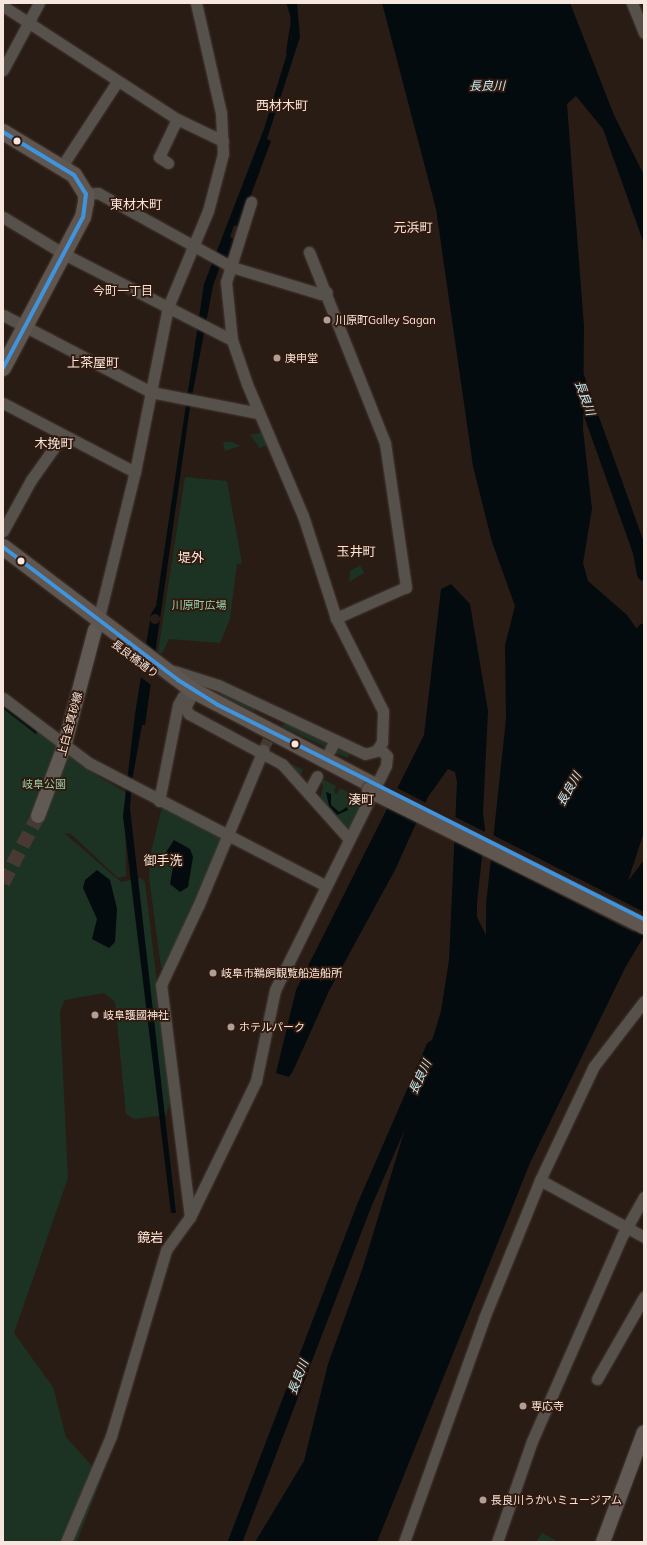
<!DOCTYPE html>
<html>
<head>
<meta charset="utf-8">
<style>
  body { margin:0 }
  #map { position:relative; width:647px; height:1545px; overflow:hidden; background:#291c15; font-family:Mulish,"Noto Sans JP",sans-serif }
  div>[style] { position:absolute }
  .green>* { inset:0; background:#1c3223 }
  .water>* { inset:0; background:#040b0f }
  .pier>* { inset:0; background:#291c15; transform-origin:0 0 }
  .round { border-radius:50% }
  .stream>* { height:2.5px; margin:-1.25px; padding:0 1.25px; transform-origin:1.25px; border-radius:1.25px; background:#040b0f }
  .river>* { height:14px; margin:-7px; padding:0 7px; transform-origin:7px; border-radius:7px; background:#040b0f }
  .minor-tunnel>* { height:11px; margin-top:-5.5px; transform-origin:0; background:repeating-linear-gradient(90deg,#483a33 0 11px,transparent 0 16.5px) }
  .major-tunnel>* { height:14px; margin-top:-7px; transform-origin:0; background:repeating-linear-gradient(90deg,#483a33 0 14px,transparent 0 21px) }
  .roads { filter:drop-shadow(0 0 1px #443933) drop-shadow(0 0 1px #443933) }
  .minor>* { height:11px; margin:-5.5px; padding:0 5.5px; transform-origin:5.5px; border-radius:5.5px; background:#57514c }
  .major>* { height:14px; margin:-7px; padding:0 7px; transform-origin:7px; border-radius:7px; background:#615954 }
  .highway>* { height:16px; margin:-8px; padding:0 8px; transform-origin:8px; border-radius:8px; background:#5f5650 }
  .bridges { filter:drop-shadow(0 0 1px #443933) drop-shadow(0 0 1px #443933) }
  .highway-bridge>* { height:16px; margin:-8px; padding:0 8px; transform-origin:8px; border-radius:8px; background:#5f5650 }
  .bus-1>* { height:4px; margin:-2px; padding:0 2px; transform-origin:2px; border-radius:2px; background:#4094de }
  .dots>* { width:11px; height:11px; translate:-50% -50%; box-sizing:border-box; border:2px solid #31190d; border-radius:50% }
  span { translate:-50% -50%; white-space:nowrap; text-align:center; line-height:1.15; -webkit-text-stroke:3.5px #31190d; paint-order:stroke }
  .poi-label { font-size:11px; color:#f7e6dd }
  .left { translate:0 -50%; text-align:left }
  .park-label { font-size:11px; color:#94d0ab }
  .street-label { font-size:11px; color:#f7e6dd }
  .water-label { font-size:12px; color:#bfecf8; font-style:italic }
  .neighbourhood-label { font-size:12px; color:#f7e6dd }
  .quarter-label { font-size:13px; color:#f7e6dd }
  .frame { position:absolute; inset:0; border:4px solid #f7e6dd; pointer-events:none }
</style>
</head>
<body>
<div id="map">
  <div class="green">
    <div style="clip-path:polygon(263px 432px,270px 444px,260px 448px,250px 435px)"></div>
    <div style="clip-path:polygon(223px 442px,232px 442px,240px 446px,225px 451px)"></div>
    <div style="clip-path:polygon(185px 477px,227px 481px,242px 563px,237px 564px,230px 619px,220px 643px,169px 639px,162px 654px,158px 652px)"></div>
    <div style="clip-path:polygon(360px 565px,364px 573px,349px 582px,350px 571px)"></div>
    <div style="clip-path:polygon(217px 691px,255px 708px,254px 712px,224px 697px)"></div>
    <div style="clip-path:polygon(3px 698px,98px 776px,125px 792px,126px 876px,118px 878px,71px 834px,64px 833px,121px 882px,141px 878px,145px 882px,171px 1099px,166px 1115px,134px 1119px,126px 1114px,115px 1002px,104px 993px,65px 1000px,60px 1011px,68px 1178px,14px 1333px,53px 1387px,66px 1437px,102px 1477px,77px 1542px,3px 1542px)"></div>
    <div style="clip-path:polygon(287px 723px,324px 740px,327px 748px,281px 726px)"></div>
    <div style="clip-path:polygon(343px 748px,351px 752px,348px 758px,334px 752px)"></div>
    <div style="clip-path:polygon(281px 759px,303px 770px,300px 776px)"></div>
    <div style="clip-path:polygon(320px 778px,336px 786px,334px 792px,337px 794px,340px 788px,359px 798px,356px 804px,362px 807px,349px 829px,320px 800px,323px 786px)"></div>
    <div style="clip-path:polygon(162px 807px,220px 836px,221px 842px,167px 968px,161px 968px,149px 877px,150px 856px)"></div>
    <div style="clip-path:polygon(542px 1533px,559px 1542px,536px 1542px)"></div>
  </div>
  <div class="water">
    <div style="clip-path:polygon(289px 3px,297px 3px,300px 37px,267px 139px,271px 141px,239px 227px,234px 225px,230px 237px,237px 240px,229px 259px,220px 266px,213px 286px,190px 407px,145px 725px,142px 725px,132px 781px,130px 808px,176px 1213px,171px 1213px,123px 816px,135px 714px,151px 614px,156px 606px,204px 284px,264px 129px,292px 37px)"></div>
    <div style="clip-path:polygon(382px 3px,570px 3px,614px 115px,644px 175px,644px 244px,603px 129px,576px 96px,567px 104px,584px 326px,583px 429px,592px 509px,583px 563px,588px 581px,627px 615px,644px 639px,644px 832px,628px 881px,644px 860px,644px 936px,625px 968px,530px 1163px,377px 1542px,255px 1542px,304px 1461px,328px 1364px,363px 1267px,441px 1011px,449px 960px,457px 782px,455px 772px,448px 769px,428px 797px,395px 870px,329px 991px,293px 1071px,289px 1077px,276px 1073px,296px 990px,424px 735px,441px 589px,451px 584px,470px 604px,488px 711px,483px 813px,485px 829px,477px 903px,477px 917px,486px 935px,486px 905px,506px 719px,505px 645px,515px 606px,492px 542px,473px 466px,436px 209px)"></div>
    <div style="clip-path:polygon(326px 792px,331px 794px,331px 805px,339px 812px,347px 807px,348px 810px,337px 815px,329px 806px)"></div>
    <div style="clip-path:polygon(174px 840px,190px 849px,193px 857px,188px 887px,180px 892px,170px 884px,173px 867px,163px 857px)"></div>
    <div style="clip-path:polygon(97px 870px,110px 880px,117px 909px,115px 942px,109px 948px,92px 939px,97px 919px,83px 888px,85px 880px)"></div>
  </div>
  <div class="pier">
    <div class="round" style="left:150px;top:614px;width:10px;height:10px"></div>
    <div style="clip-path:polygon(145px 643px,155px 651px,151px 685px,139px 676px)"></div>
    <div style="left:397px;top:788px;width:34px;height:21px;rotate:27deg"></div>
    <div style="clip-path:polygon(453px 816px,487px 833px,484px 855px,452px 839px)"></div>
    <div style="left:493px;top:835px;width:169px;height:23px;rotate:27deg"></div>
  </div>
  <div class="stream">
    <div style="left:288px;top:3px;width:10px;rotate:73deg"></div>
    <div style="left:287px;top:52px;width:31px;rotate:-81deg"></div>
    <div style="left:3px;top:706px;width:41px;rotate:38deg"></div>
  </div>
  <div class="river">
    <div style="left:577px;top:376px;width:187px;rotate:70.3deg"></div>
    <div style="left:640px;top:552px;width:22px;rotate:80deg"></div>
    <div style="left:639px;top:655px;width:25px;rotate:-79deg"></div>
    <div style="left:235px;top:1542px;width:360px;rotate:-69deg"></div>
    <div style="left:364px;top:1206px;width:173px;rotate:-66.5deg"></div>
  </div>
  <div class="minor-tunnel">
    <div style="left:263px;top:750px;width:31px;rotate:-63deg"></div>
  </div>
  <div class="major-tunnel">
    <div style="left:3px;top:883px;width:76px;rotate:-62.4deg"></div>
  </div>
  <div class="roads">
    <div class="minor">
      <div style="left:632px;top:3px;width:32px;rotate:68deg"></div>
      <div style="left:3px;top:6px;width:207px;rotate:33deg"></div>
      <div style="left:177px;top:119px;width:51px;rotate:25.6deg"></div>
      <div style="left:3px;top:70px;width:76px;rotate:-61.8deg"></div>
      <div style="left:168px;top:163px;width:11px;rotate:-146deg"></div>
      <div style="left:159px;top:157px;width:42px;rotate:-64.7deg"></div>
      <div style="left:62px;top:166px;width:100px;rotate:-56.8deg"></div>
      <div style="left:86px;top:194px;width:12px;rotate:-5deg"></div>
      <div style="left:98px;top:193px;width:153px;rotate:28.9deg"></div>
      <div style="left:232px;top:267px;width:93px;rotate:16.9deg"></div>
      <div style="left:321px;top:294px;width:6px;rotate:-18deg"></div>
      <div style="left:3px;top:217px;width:71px;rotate:31.2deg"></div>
      <div style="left:64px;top:254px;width:189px;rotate:27.1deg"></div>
      <div style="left:309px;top:252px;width:206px;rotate:68.3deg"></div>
      <div style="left:385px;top:443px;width:146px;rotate:81.7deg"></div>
      <div style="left:406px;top:587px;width:77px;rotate:156.1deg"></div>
      <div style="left:3px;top:315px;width:167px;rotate:27.5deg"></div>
      <div style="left:151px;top:392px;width:109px;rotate:11.1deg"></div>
      <div style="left:3px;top:403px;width:149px;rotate:27.6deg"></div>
      <div style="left:3px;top:531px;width:58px;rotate:-61.2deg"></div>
      <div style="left:31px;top:480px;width:55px;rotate:-54.6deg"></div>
      <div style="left:97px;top:625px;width:158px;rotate:-76.1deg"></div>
      <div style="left:135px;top:472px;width:168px;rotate:-78.7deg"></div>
      <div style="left:168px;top:307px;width:104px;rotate:-67.4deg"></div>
      <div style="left:208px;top:211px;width:59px;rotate:-75.3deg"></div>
      <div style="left:223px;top:154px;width:41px;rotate:-92.8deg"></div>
      <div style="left:221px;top:113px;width:113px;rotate:-102.8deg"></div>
      <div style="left:174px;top:671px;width:46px;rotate:17.7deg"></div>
      <div style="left:218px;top:685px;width:162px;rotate:25.1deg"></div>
      <div style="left:365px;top:754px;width:11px;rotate:-15deg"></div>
      <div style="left:376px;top:751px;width:11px;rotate:-56deg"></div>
      <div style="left:382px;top:742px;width:31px;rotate:-88deg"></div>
      <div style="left:383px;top:711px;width:104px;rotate:-116.8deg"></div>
      <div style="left:336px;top:618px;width:107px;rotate:-107.9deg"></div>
      <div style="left:303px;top:516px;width:143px;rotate:-113deg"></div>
      <div style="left:247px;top:384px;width:46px;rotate:-108.8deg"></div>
      <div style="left:232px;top:340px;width:58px;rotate:-95.9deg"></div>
      <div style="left:226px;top:282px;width:84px;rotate:-72.6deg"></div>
      <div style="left:3px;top:698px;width:108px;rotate:37.1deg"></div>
      <div style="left:89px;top:763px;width:267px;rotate:27.4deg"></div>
      <div style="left:190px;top:698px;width:11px;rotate:117deg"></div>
      <div style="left:185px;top:708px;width:7px;rotate:56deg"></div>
      <div style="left:189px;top:714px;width:106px;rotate:28.3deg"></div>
      <div style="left:282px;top:764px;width:101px;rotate:48.2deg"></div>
      <div style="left:330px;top:750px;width:11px;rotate:-63deg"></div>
      <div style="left:308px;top:793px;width:19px;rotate:-62deg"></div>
      <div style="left:159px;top:801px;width:98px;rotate:-78.8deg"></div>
      <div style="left:178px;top:705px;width:10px;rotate:-61deg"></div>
      <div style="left:540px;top:1180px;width:119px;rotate:28.7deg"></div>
      <div style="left:190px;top:1217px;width:234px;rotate:-97.1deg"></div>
      <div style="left:161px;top:985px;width:89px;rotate:-64.9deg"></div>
      <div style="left:199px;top:904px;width:167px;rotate:-67.4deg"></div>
      <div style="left:597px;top:1379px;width:95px;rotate:-60.2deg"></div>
      <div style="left:66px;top:1542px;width:115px;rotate:-67deg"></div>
      <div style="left:111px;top:1436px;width:194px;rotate:-73.5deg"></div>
      <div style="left:166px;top:1250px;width:41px;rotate:-54deg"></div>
      <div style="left:190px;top:1217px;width:151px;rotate:-64.1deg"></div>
      <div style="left:256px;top:1081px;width:93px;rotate:-78.2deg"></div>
      <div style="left:275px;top:990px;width:251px;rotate:-63.7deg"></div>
      <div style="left:386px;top:765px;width:9px;rotate:-84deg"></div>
      <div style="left:387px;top:756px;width:11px;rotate:-135deg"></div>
      <div style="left:404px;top:1542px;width:238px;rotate:-70.3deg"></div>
      <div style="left:484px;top:1318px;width:149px;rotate:-67.9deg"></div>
      <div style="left:540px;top:1180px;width:126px;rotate:-64.7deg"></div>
      <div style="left:594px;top:1066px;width:82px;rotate:-52.4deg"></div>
      <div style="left:497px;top:1542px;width:107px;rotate:-70.9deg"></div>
      <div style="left:532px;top:1441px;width:224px;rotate:-66.3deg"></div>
      <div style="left:622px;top:1236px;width:45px;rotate:-60.6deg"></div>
    </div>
    <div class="major">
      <div style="left:38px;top:816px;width:74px;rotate:-69.4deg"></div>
      <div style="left:64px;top:747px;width:121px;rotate:-75.2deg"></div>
      <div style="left:603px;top:1542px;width:117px;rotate:-69.6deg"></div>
    </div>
    <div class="highway">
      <div style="left:3px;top:132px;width:83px;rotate:31.2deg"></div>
      <div style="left:74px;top:175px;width:22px;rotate:58deg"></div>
      <div style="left:86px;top:194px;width:8px;rotate:90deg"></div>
      <div style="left:86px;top:202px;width:15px;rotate:101deg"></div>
      <div style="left:83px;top:217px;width:171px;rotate:117.9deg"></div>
      <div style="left:3px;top:547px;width:237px;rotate:37.1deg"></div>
      <div style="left:192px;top:690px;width:204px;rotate:27.7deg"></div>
    </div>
  </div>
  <div class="bridges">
    <div class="highway-bridge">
      <div style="left:370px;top:790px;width:306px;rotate:26.4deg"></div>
    </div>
  </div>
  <div class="bus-1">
    <div style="left:3px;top:132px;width:83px;rotate:31.2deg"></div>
    <div style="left:74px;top:175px;width:22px;rotate:58deg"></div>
    <div style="left:86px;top:194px;width:23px;rotate:97deg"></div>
    <div style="left:83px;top:217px;width:171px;rotate:117.9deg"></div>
    <div style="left:3px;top:547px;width:220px;rotate:37.2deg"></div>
    <div style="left:178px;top:680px;width:47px;rotate:32deg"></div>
    <div style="left:218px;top:705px;width:477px;rotate:26.7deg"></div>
  </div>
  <div class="dots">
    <div style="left:17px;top:141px;background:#f7e6dd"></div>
    <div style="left:327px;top:320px;background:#af9f97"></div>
    <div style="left:277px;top:358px;background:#af9f97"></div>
    <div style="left:21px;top:561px;background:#f7e6dd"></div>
    <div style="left:295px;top:744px;background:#f7e6dd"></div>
    <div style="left:213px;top:973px;background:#af9f97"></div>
    <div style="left:95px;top:1015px;background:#af9f97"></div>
    <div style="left:231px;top:1027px;background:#af9f97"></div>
    <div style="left:523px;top:1406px;background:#af9f97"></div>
    <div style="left:483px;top:1500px;background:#af9f97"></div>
  </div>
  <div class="poi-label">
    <span class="left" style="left:335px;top:320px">川原町Galley Sagan</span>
    <span class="left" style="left:285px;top:358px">庚申堂</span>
    <span class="left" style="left:221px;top:973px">岐阜市鵜飼観覧船造船所</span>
    <span class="left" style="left:103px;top:1015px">岐阜護國神社</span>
    <span class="left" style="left:239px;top:1027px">ホテルパーク</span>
    <span class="left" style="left:531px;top:1406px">専応寺</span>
    <span class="left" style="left:491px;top:1500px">長良川うかいミュージアム</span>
  </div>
  <div class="park-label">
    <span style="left:199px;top:605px">川原町広場</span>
    <span style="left:44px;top:784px">岐阜公園</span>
  </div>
  <div class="street-label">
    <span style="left:135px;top:659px;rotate:37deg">長良橋通り</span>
    <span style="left:70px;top:724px;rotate:-75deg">上白金真砂線</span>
  </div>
  <div class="water-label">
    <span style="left:487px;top:86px">長良川</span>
    <span style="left:585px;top:398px;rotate:70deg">長良川</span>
    <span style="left:569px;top:789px;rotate:-60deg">長良川</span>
    <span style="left:420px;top:1077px;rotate:-65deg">長良川</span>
    <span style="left:298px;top:1377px;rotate:-69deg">長良川</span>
  </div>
  <div class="neighbourhood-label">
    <span style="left:123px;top:291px">今町一丁目</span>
  </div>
  <div class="quarter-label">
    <span style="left:282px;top:105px">西材木町</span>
    <span style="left:136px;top:204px">東材木町</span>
    <span style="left:413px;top:227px">元浜町</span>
    <span style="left:93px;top:362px">上茶屋町</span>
    <span style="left:54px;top:443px">木挽町</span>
    <span style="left:356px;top:551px">玉井町</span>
    <span style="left:191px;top:557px">堤外</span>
    <span style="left:361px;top:799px">湊町</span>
    <span style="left:163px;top:860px">御手洗</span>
    <span style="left:150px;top:1237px">鏡岩</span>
  </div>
  <div class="frame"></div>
</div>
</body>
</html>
